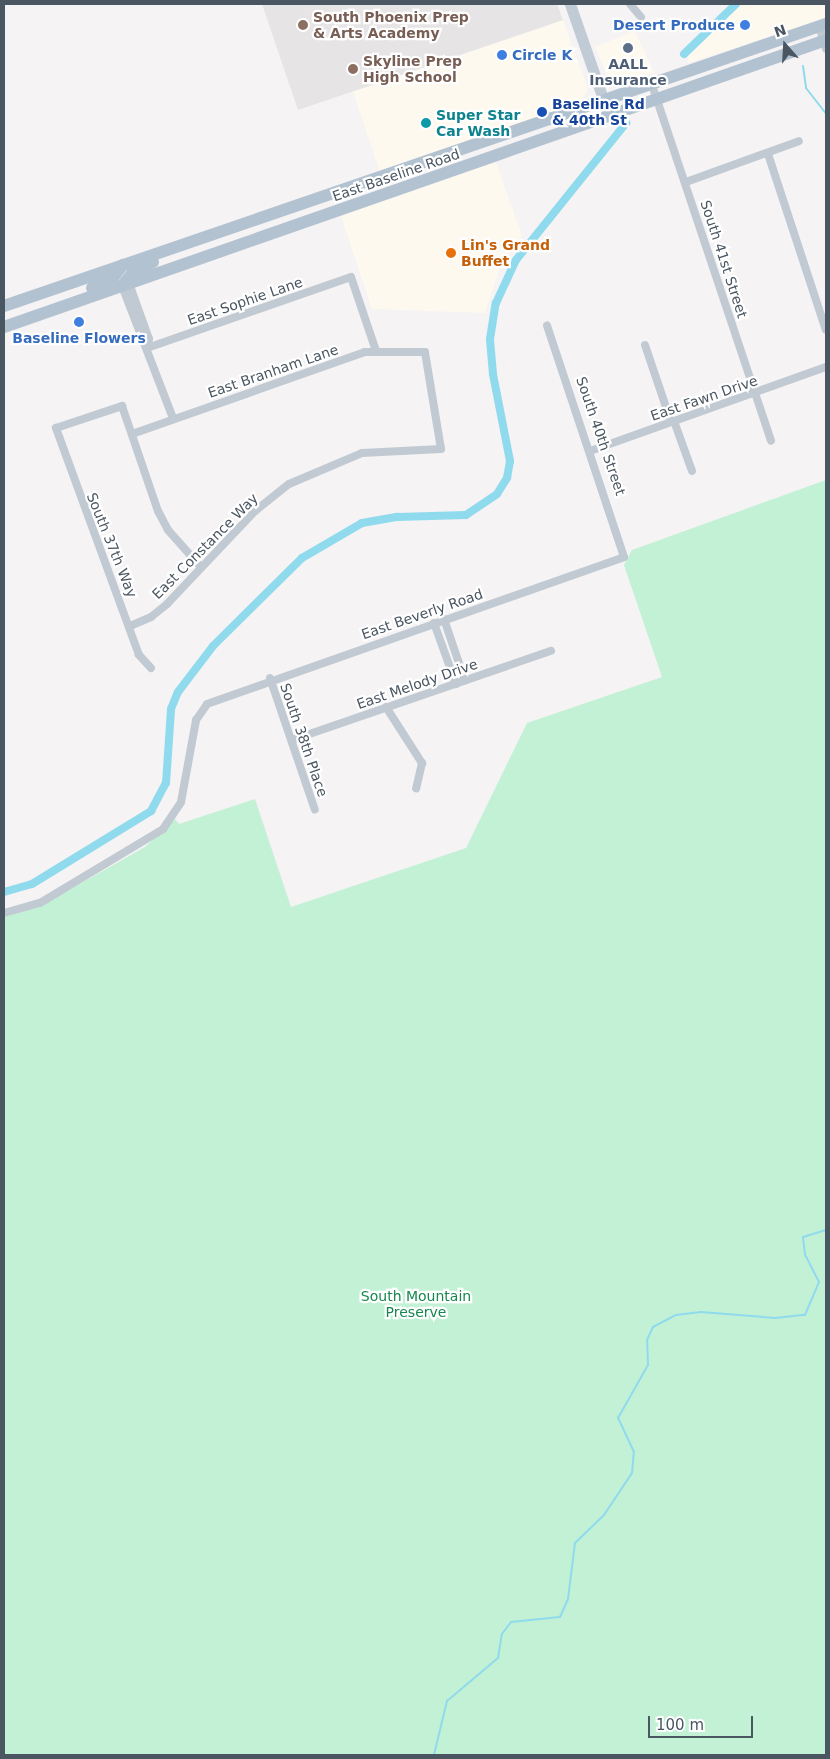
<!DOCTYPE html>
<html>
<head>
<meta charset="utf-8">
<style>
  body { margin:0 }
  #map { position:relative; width:830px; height:1759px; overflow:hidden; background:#f5f3f3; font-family:"DejaVu Sans",sans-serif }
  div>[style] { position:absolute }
  .commercial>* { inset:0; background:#fdf9ef }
  .education>* { inset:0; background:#e6e4e5 }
  .green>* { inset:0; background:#c3f1d5 }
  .stream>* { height:2px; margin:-1px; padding:0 1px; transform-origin:1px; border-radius:1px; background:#90daee }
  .canal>* { height:8px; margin:-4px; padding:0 4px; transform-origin:4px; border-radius:4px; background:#90daee }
  .minor>* { height:8px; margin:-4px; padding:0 4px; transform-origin:4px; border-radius:4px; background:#c1cad2 }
  .secondary>* { height:11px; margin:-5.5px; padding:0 5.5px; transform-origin:5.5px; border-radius:5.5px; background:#c1cbd6 }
  .primary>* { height:12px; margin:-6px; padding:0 6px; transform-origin:6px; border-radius:6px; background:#b3c2d1 }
  .dots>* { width:14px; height:14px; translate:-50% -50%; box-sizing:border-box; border:2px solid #fff; border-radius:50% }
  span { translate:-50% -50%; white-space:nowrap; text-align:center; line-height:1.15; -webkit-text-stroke:4.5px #fff; paint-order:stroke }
  .education-label { font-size:14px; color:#785e54; font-weight:700 }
  .left { translate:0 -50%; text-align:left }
  .shop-label { font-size:14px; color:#366cbe; font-weight:700 }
  .right { translate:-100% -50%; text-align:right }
  .service-label { font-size:14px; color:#4e5e75; font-weight:700 }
  .transit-label { font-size:14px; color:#164399; font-weight:700 }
  .culture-label { font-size:14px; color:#0d838f; font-weight:700 }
  .street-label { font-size:14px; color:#4a5661 }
  .food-label { font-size:14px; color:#c56008; font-weight:700 }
  .park-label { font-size:14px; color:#17864f }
  .frame { position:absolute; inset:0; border:5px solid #4a5661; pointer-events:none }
  .north { position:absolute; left:760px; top:20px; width:50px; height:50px; -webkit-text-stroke:4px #fff; paint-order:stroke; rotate:341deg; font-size:14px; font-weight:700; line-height:20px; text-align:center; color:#4a5661 }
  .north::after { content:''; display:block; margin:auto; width:18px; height:22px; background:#4a5661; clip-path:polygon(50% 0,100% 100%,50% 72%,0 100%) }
  .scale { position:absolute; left:648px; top:1716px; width:105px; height:22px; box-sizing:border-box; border:2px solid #4a5661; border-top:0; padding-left:6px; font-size:15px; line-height:18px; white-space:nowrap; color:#4a5661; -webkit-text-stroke:4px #fff; paint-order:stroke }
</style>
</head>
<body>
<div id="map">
  <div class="commercial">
    <div style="clip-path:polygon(743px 4px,826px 4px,826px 18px,688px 63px,688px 55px,704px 36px)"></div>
    <div style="clip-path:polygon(563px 20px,588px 89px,580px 104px,380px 172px,353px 92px)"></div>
    <div style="clip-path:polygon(635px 31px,654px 72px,620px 85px,610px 83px,595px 47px)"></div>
    <div style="clip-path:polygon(496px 162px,522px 236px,501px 265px,485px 313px,372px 309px,341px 216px)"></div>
  </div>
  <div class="education">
    <div style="clip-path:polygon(262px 4px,557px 4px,563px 20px,298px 110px)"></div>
  </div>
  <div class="green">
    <div style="clip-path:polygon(826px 480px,826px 1755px,4px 1755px,4px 917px,41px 906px,145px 847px,175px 819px,179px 824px,255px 799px,291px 907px,466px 848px,527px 723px,662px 677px,624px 565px,632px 550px)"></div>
  </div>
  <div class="stream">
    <div style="left:803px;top:66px;width:22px;rotate:82deg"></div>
    <div style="left:806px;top:88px;width:33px;rotate:52deg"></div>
    <div style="left:434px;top:1755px;width:56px;rotate:-76.5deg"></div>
    <div style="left:447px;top:1701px;width:67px;rotate:-40.1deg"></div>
    <div style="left:498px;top:1658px;width:24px;rotate:-81deg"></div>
    <div style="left:502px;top:1634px;width:15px;rotate:-53deg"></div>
    <div style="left:511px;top:1622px;width:49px;rotate:-5.8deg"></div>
    <div style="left:560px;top:1617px;width:20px;rotate:-66deg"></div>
    <div style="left:568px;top:1599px;width:56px;rotate:-82.9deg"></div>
    <div style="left:575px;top:1543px;width:40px;rotate:-44deg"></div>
    <div style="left:604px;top:1515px;width:50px;rotate:-56.3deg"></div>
    <div style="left:632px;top:1473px;width:21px;rotate:-85deg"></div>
    <div style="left:634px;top:1452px;width:38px;rotate:-115deg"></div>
    <div style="left:618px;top:1418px;width:61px;rotate:-60.5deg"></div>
    <div style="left:648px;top:1365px;width:25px;rotate:-92deg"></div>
    <div style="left:647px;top:1340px;width:14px;rotate:-65deg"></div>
    <div style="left:653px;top:1327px;width:26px;rotate:-28deg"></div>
    <div style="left:676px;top:1315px;width:25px;rotate:-7deg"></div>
    <div style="left:701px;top:1312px;width:74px;rotate:4.6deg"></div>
    <div style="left:775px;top:1318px;width:30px;rotate:-6deg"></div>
    <div style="left:805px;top:1315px;width:36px;rotate:-67deg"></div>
    <div style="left:819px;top:1282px;width:31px;rotate:-117deg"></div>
    <div style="left:805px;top:1254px;width:17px;rotate:-97deg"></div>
    <div style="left:803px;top:1237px;width:24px;rotate:-17deg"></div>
  </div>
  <div class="canal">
    <div style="left:684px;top:54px;width:72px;rotate:-43.9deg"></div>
    <div style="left:4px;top:892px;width:29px;rotate:-16deg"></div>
    <div style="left:32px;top:884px;width:140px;rotate:-31.5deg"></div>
    <div style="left:151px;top:811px;width:32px;rotate:-62deg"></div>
    <div style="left:166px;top:783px;width:74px;rotate:-86.1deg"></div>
    <div style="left:171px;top:709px;width:18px;rotate:-68deg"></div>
    <div style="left:178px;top:692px;width:58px;rotate:-52.7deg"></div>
    <div style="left:213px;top:646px;width:125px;rotate:-44.7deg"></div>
    <div style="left:302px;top:558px;width:69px;rotate:-30.3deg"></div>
    <div style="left:362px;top:523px;width:36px;rotate:-10deg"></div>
    <div style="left:397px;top:517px;width:69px;rotate:-1.7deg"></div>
    <div style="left:466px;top:515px;width:37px;rotate:-34deg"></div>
    <div style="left:497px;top:494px;width:19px;rotate:-58deg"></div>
    <div style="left:507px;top:478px;width:17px;rotate:-80deg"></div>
    <div style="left:510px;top:461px;width:89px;rotate:-101.1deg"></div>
    <div style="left:493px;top:374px;width:35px;rotate:-95deg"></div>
    <div style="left:490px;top:339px;width:36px;rotate:-81deg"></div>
    <div style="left:496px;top:303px;width:47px;rotate:-65.1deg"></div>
    <div style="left:516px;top:260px;width:176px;rotate:-51.2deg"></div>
  </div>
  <div class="minor">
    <div style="left:630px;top:4px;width:17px;rotate:50deg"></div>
    <div style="left:819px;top:26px;width:24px;rotate:73deg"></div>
    <div style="left:652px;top:85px;width:375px;rotate:71.5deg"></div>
    <div style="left:768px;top:154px;width:185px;rotate:71.8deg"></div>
    <div style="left:686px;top:182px;width:120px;rotate:-19.9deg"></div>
    <div style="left:129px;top:283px;width:59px;rotate:70.3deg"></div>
    <div style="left:149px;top:339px;width:9px;rotate:103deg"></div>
    <div style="left:122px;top:286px;width:142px;rotate:68.9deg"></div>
    <div style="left:645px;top:345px;width:81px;rotate:71.3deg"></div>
    <div style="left:147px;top:348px;width:216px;rotate:-19.2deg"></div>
    <div style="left:351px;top:277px;width:78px;rotate:71.3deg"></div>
    <div style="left:674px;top:421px;width:53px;rotate:70.2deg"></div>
    <div style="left:590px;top:451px;width:251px;rotate:-19.6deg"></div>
    <div style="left:444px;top:619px;width:65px;rotate:71.3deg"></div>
    <div style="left:434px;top:623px;width:65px;rotate:70.2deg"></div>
    <div style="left:130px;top:626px;width:23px;rotate:-23deg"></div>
    <div style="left:151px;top:617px;width:21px;rotate:-39deg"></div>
    <div style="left:167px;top:604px;width:128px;rotate:-46.6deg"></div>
    <div style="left:255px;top:511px;width:43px;rotate:-38.5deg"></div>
    <div style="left:289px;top:484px;width:79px;rotate:-23deg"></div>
    <div style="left:362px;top:453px;width:79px;rotate:-2.9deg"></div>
    <div style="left:441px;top:449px;width:98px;rotate:-99.4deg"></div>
    <div style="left:425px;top:352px;width:60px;rotate:180deg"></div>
    <div style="left:365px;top:352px;width:247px;rotate:160.6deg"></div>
    <div style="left:151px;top:668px;width:18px;rotate:-133deg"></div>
    <div style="left:139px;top:655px;width:242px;rotate:-110.1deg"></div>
    <div style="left:56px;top:428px;width:70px;rotate:-18.4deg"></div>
    <div style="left:122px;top:406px;width:111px;rotate:71.1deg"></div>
    <div style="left:158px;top:511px;width:21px;rotate:62deg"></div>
    <div style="left:168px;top:530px;width:50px;rotate:48.3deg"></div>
    <div style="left:270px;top:678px;width:139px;rotate:71.2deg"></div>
    <div style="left:386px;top:707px;width:67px;rotate:57.3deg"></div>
    <div style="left:422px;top:763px;width:26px;rotate:103deg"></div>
    <div style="left:292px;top:740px;width:274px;rotate:-19deg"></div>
    <div style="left:4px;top:913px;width:37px;rotate:-16deg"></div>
    <div style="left:40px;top:903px;width:144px;rotate:-31deg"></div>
    <div style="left:163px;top:829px;width:32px;rotate:-56deg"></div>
    <div style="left:181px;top:802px;width:83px;rotate:-79.6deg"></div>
    <div style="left:196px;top:720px;width:19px;rotate:-55deg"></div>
    <div style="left:207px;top:704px;width:442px;rotate:-19.4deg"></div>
    <div style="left:624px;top:557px;width:244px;rotate:-108.4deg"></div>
  </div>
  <div class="secondary">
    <div style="left:570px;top:4px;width:119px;rotate:70.8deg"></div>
  </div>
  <div class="primary">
    <div style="left:122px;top:286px;width:19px;rotate:-51deg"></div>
    <div style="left:134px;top:271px;width:21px;rotate:-25deg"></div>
    <div style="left:92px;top:288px;width:22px;rotate:-24deg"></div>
    <div style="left:112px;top:279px;width:18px;rotate:-52deg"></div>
    <div style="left:4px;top:306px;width:869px;rotate:-18.94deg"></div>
    <div style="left:4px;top:327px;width:871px;rotate:-19.25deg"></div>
  </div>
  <div class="dots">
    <div style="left:303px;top:25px;background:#8d6e63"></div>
    <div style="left:745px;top:25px;background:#3f7fe0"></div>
    <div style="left:628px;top:48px;background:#5c6f8a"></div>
    <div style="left:502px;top:55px;background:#3f7fe0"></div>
    <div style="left:353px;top:69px;background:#8d6e63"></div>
    <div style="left:542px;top:112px;background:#1a4fb4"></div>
    <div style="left:426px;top:123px;background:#0f9aa8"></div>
    <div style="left:451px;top:253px;background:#e8710a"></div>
    <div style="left:79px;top:322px;background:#3f7fe0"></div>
  </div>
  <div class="education-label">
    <span class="left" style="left:313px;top:25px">South Phoenix Prep<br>&amp; Arts Academy</span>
    <span class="left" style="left:363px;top:69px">Skyline Prep<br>High School</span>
  </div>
  <div class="shop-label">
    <span class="right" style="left:735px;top:25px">Desert Produce</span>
    <span class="left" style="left:512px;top:55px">Circle K</span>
    <span style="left:79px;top:338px">Baseline Flowers</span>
  </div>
  <div class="service-label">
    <span style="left:628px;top:72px">AALL<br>Insurance</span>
  </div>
  <div class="transit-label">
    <span class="left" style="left:552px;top:112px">Baseline Rd<br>&amp; 40th St</span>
  </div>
  <div class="culture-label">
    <span class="left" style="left:436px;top:123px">Super Star<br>Car Wash</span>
  </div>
  <div class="street-label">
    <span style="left:396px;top:175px;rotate:-19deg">East Baseline Road</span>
    <span style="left:724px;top:259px;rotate:72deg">South 41st Street</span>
    <span style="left:245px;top:301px;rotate:-19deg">East Sophie Lane</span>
    <span style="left:273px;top:371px;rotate:-19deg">East Branham Lane</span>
    <span style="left:704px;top:398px;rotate:-19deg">East Fawn Drive</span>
    <span style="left:601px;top:436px;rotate:71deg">South 40th Street</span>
    <span style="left:112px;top:545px;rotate:68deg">South 37th Way</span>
    <span style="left:205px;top:546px;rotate:-45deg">East Constance Way</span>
    <span style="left:422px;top:614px;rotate:-19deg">East Beverly Road</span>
    <span style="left:417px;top:684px;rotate:-19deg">East Melody Drive</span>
    <span style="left:304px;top:740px;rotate:71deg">South 38th Place</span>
  </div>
  <div class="food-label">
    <span class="left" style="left:461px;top:253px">Lin's Grand<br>Buffet</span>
  </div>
  <div class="park-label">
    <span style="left:416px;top:1304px">South Mountain<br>Preserve</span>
  </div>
  <div class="frame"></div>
  <div class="north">N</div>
  <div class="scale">100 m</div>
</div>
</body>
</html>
